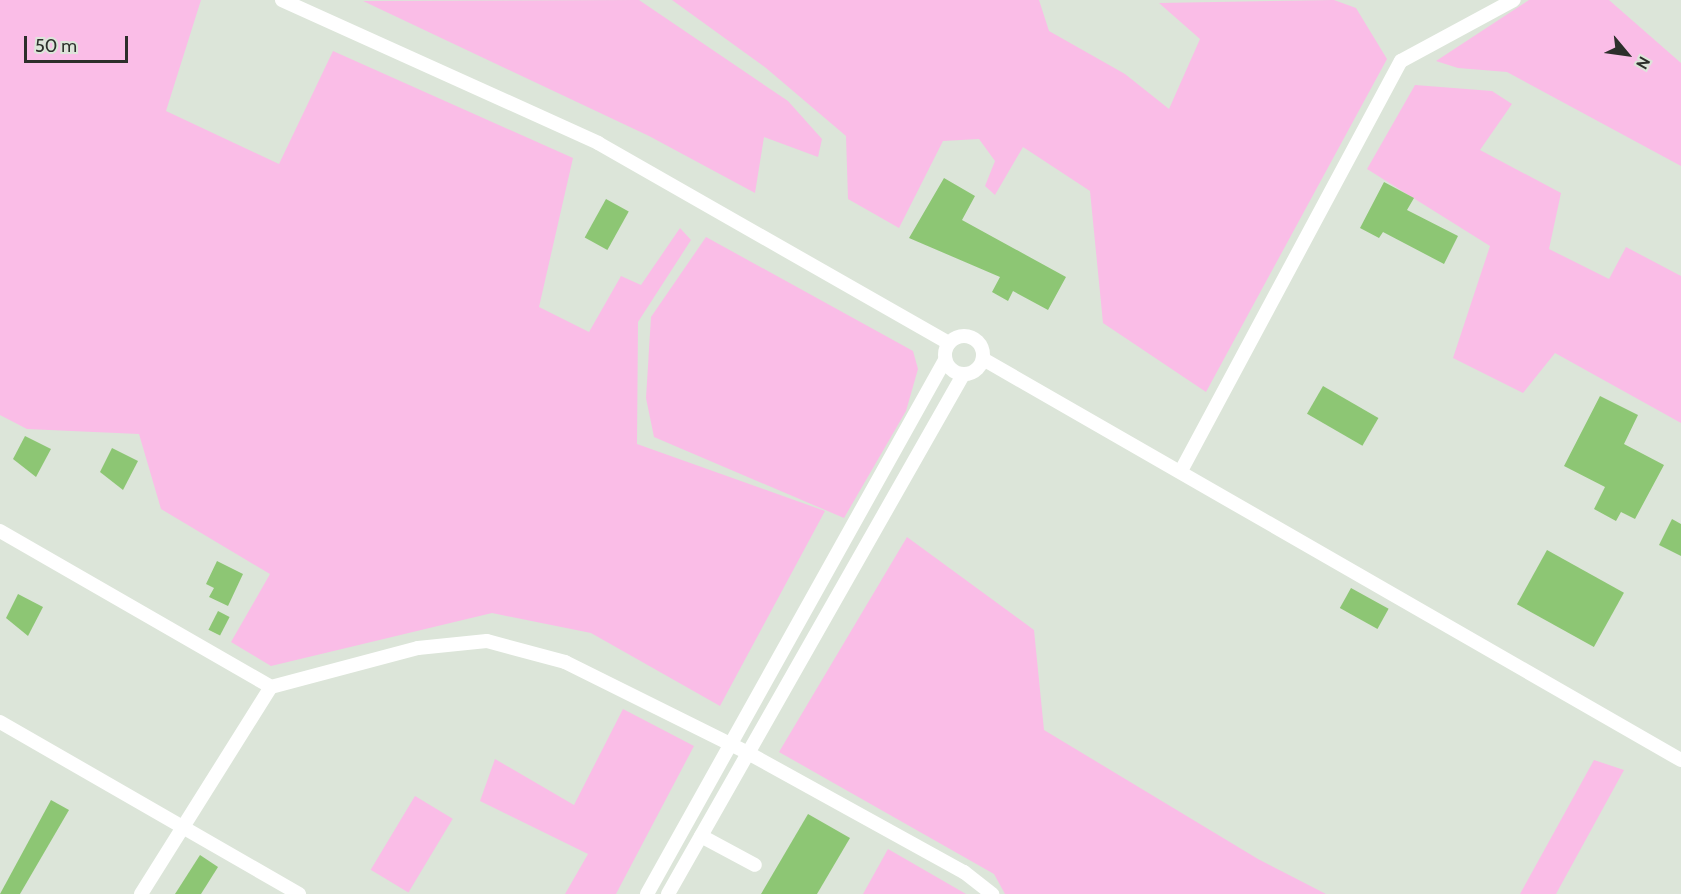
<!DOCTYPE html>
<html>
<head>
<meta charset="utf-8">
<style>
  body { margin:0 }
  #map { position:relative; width:1681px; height:894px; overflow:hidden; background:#dce5d9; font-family:Cabin,sans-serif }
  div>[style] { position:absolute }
  .green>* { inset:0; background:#fabde7; transform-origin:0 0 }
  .building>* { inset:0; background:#8dc674; transform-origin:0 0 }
  .minor>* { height:14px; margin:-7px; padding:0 7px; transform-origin:7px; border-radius:7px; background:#fff }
  .minor>.ring { margin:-7px; padding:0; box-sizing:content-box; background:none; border:14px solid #fff; border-radius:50% }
  span { translate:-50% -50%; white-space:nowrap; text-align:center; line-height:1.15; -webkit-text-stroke:5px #dce5d9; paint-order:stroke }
  .north { position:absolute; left:1597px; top:24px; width:60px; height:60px; -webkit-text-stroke:4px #dce5d9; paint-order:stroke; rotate:119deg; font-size:16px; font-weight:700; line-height:24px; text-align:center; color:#2c2f2b }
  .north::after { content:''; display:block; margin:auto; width:21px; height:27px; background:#2c2f2b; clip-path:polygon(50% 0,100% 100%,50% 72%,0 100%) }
  .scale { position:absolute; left:24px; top:36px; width:104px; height:27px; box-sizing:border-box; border:3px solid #2c2f2b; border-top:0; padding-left:8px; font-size:18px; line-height:21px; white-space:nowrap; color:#2c2f2b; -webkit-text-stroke:4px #dce5d9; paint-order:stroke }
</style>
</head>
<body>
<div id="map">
  <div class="green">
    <div style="clip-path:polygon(0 0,201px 0,166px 111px,279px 164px,333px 51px,573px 158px,539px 307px,589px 332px,621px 276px,641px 285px,680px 228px,691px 240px,638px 322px,637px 444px,825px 511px,720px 706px,591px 633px,492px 613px,271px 666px,231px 642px,270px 574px,161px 509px,139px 434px,27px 429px,0 415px)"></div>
    <div style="clip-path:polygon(639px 0,788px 101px,822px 139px,818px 157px,764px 137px,755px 193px,649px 136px,363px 1px)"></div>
    <div style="clip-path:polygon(672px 0,1039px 0,1049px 31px,1125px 74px,1169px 109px,1200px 39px,1159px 3px,1334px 0,1356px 8px,1387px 59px,1206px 392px,1103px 323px,1090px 191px,1023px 147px,995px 195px,985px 186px,995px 161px,979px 139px,943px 141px,899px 228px,848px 199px,846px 136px,766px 68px)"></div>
    <div style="clip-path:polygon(1529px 0,1609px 0,1681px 63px,1681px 166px,1507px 72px,1458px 68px,1436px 61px)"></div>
    <div style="clip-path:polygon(1415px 85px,1492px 91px,1512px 104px,1480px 150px,1561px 193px,1549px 249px,1609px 279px,1626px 247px,1681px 276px,1681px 423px,1555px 353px,1523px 393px,1453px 358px,1490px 246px,1367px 169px)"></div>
    <div style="clip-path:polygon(706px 237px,913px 351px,918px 369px,906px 411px,844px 518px,654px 437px,646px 398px,651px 317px)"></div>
    <div style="clip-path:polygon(907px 537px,1034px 630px,1044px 730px,1258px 859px,1326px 894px,1005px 894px,994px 874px,779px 752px)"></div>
    <div style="clip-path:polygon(623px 709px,694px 746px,616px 894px,565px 894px,588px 854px,480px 801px,495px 759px,574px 805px)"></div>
    <div style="clip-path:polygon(1594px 760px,1624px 770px,1556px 894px,1520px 894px)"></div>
    <div style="left:415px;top:796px;width:44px;height:86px;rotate:31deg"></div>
    <div style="clip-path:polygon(888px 849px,966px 894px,863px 894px)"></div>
  </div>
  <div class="building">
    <div style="clip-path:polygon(944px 178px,975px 196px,962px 220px,1066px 277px,1048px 310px,1013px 291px,1008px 301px,992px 292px,1000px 277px,909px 238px)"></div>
    <div style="clip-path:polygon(1384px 182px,1414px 198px,1407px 210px,1458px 236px,1444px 264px,1383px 232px,1379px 238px,1360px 228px)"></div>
    <div style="left:606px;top:199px;width:26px;height:44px;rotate:29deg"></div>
    <div style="left:1323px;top:386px;width:64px;height:32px;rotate:30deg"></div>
    <div style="clip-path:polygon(1600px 396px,1638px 415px,1624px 444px,1664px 465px,1635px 519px,1621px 512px,1616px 521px,1594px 509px,1605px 487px,1564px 466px)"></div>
    <div style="clip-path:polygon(25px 436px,51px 449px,36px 477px,13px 459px)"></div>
    <div style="clip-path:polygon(112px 448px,138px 461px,123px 490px,100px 472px)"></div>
    <div style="clip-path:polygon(1672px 519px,1681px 524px,1681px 556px,1659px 545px)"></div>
    <div style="left:1547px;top:550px;width:88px;height:62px;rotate:29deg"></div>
    <div style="clip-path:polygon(217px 561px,243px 574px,228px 606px,209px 597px,214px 588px,206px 584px)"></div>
    <div style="left:1351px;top:588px;width:43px;height:23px;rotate:29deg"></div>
    <div style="clip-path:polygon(18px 594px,43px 607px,28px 636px,6px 618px)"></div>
    <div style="left:218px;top:611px;width:13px;height:21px;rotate:27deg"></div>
    <div style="clip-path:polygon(51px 800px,69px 810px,20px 894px,0 894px)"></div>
    <div style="clip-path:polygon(808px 814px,850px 838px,817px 894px,761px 894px)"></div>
    <div style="clip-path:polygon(200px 855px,218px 867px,201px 894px,175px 894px)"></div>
  </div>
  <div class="minor">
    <div style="left:282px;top:0;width:347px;rotate:24.3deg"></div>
    <div style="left:598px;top:143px;width:404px;rotate:29.7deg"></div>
    <div class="ring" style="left:945px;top:336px;width:24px;height:24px"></div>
    <div style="left:983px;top:359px;width:805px;rotate:29.88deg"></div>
    <div style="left:1182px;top:469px;width:463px;rotate:-61.8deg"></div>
    <div style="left:1401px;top:61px;width:128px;rotate:-28.4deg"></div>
    <div style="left:0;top:531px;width:313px;rotate:29.9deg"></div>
    <div style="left:0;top:722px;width:345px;rotate:29.9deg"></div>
    <div style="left:701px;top:836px;width:61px;rotate:28.2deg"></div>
    <div style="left:141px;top:894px;width:244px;rotate:-57.9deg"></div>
    <div style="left:271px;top:687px;width:152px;rotate:-14.9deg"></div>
    <div style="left:418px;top:648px;width:69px;rotate:-5.8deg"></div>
    <div style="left:487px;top:641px;width:81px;rotate:15.1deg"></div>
    <div style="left:565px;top:662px;width:204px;rotate:26.4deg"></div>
    <div style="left:748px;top:753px;width:247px;rotate:28.9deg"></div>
    <div style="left:964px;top:872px;width:36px;rotate:38deg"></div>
    <div style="left:647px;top:894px;width:612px;rotate:-60.84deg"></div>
    <div style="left:668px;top:894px;width:597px;rotate:-60.39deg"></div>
  </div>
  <div class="north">N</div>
  <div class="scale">50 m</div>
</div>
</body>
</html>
